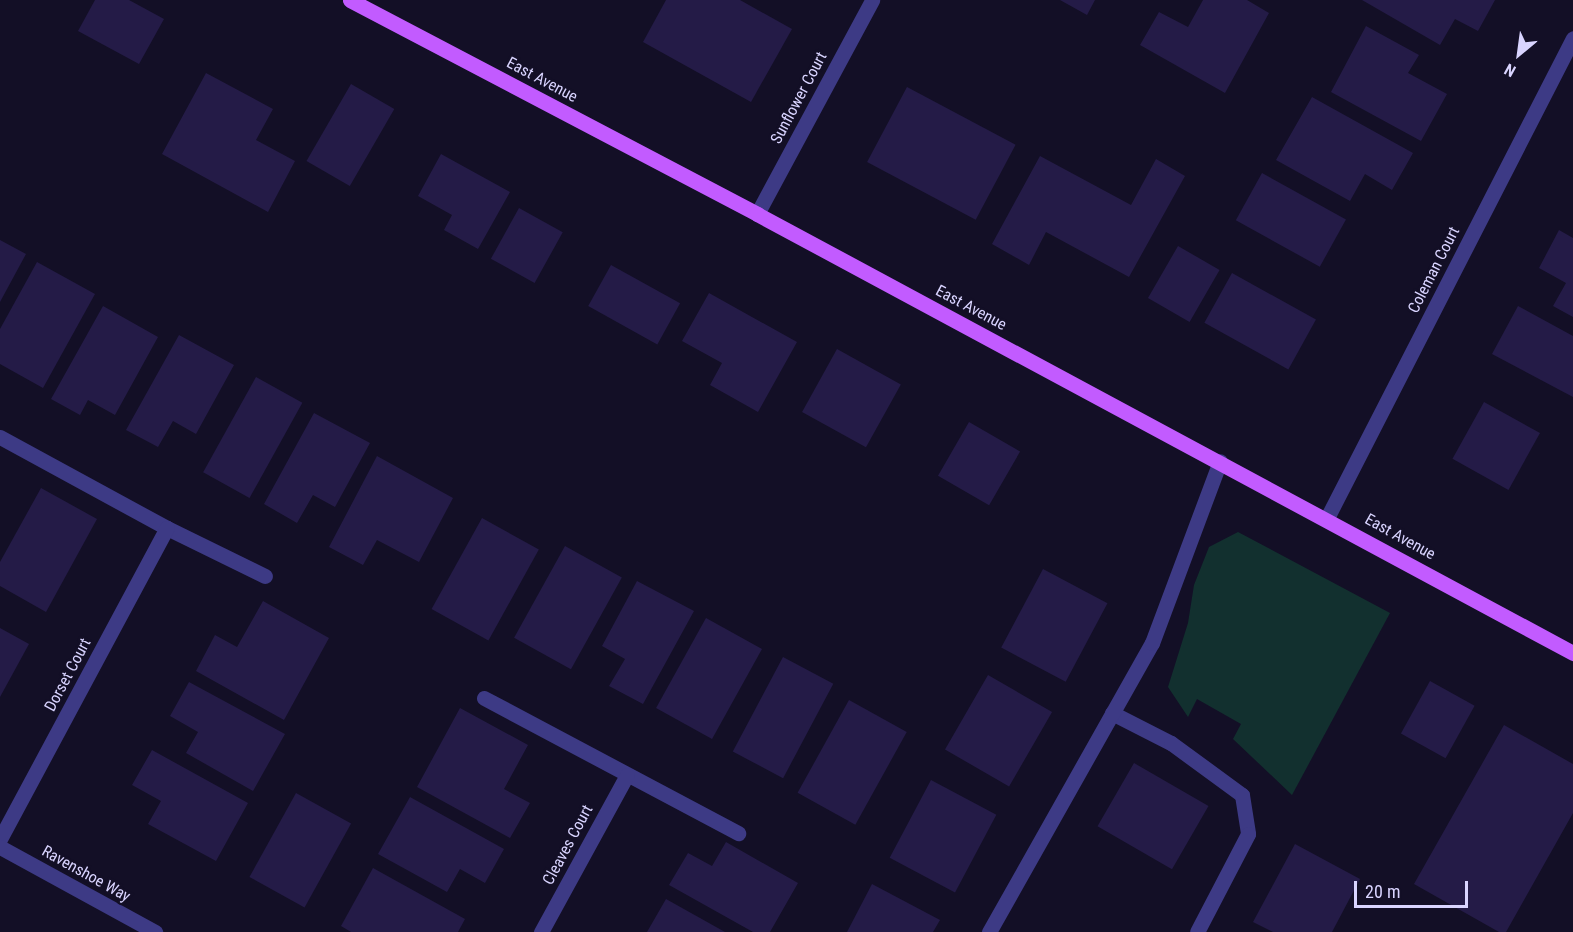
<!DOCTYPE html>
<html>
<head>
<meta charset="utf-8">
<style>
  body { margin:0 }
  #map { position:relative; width:1573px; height:932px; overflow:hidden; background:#130f26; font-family:"Roboto Condensed",sans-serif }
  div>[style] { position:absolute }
  .green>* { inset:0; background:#12302f }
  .building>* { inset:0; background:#241b47; transform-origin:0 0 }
  .minor>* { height:15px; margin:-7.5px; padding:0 7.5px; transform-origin:7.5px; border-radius:7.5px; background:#3d3a85 }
  .major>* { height:15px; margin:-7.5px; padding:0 7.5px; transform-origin:7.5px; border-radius:7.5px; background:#c25bff }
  span { translate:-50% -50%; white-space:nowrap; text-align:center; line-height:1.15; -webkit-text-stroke:5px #130f26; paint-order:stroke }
  .street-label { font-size:16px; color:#d9d4ff }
  .north { position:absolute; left:1489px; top:24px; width:60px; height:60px; -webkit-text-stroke:4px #130f26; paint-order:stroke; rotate:209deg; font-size:16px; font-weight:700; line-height:24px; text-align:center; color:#d9d4ff }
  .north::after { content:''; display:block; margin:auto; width:21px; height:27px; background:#d9d4ff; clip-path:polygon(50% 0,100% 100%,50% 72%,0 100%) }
  .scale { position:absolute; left:1354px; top:881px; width:114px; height:27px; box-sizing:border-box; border:3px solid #d9d4ff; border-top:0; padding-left:8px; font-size:18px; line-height:21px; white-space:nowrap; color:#d9d4ff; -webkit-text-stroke:4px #130f26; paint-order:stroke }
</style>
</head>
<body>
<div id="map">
  <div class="green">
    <div style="clip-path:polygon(1238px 532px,1390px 613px,1292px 795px,1233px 739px,1241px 724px,1197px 699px,1188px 717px,1168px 687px,1188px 623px,1194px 585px,1209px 547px)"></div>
  </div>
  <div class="building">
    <div style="clip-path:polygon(95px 0,129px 0,164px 19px,139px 64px,78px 31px)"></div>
    <div style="clip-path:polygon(666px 0,740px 0,792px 29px,751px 102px,643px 42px)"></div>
    <div style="clip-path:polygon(1060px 0,1095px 0,1087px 15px)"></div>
    <div style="clip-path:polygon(1203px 0,1247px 0,1269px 13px,1225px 93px,1140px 45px,1159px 12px,1188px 27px)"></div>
    <div style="clip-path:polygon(1362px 0,1495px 0,1478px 31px,1455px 19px,1440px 45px)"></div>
    <div style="clip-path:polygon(1366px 26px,1419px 55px,1408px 73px,1447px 94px,1421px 141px,1331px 92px)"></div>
    <div style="clip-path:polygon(206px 73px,273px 109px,256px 140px,295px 161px,268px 212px,162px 154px)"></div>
    <div style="left:351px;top:84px;width:50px;height:89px;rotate:30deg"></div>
    <div style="left:907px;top:87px;width:123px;height:85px;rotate:28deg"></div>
    <div style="clip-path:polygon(1312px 97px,1413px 153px,1392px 190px,1365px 174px,1350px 201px,1276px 160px)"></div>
    <div style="clip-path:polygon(441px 154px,510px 192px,478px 249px,444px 230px,452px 215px,418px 196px)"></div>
    <div style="clip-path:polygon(1040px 156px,1131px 205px,1156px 159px,1185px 176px,1129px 277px,1046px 232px,1029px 265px,992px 244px)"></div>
    <div style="left:1262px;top:173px;width:96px;height:54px;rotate:29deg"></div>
    <div style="left:519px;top:208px;width:50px;height:58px;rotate:29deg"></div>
    <div style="clip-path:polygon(1559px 230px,1573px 238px,1573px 317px,1553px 306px,1566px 283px,1539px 268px)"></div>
    <div style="clip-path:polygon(0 240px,26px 254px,0 302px)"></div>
    <div style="left:1178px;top:246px;width:48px;height:60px;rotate:30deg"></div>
    <div style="clip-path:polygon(37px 262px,95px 294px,43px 388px,0 364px,0 329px)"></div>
    <div style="left:611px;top:265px;width:79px;height:47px;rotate:29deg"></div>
    <div style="left:1232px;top:273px;width:96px;height:57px;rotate:29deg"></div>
    <div style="clip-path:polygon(709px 293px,797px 342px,758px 412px,710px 385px,722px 363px,682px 341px)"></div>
    <div style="clip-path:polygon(103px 306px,158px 337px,115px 415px,88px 400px,80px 415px,51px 399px)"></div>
    <div style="clip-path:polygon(1518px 306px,1573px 336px,1573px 397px,1492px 354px)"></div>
    <div style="clip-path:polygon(179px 335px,234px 365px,196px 434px,173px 421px,158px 447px,126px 430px)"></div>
    <div style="left:837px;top:349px;width:73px;height:72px;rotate:29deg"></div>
    <div style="left:256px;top:377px;width:53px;height:109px;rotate:29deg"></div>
    <div style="left:1484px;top:402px;width:64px;height:65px;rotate:29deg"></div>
    <div style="clip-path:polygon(314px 413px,370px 443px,335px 507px,313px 495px,297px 523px,264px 504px)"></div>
    <div style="left:969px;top:422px;width:59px;height:62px;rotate:30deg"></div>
    <div style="clip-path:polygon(377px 456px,453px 498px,419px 562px,377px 540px,363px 565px,329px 547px)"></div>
    <div style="clip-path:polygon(41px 488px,97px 519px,46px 612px,0 586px,0 562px)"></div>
    <div style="left:482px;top:518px;width:65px;height:104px;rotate:29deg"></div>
    <div style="left:565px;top:546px;width:65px;height:105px;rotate:29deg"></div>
    <div style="left:1043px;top:569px;width:73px;height:89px;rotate:28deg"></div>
    <div style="clip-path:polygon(637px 581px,694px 611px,643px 704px,609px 686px,625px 659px,602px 646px)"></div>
    <div style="clip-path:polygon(263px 601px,329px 638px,284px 720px,196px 671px,215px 635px,237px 647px)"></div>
    <div style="left:706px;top:618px;width:64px;height:103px;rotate:29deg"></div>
    <div style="clip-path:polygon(0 628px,29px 644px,0 697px)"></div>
    <div style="left:783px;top:657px;width:57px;height:107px;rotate:28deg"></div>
    <div style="left:988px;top:675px;width:74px;height:86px;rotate:30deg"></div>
    <div style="left:1430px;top:681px;width:51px;height:60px;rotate:29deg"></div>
    <div style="clip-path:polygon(189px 682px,285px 734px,253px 791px,186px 753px,198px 732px,170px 716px)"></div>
    <div style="left:849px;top:700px;width:66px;height:106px;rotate:29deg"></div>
    <div style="clip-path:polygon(460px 708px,528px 745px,504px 789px,530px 803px,510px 838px,417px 787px)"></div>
    <div style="clip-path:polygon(1504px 725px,1573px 764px,1573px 813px,1506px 932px,1499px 932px,1414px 884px)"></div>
    <div style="clip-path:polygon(152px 750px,248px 803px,216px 861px,148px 824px,161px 801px,132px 785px)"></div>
    <div style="left:1134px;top:763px;width:86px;height:73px;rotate:30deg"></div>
    <div style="left:931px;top:780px;width:74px;height:88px;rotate:28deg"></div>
    <div style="left:296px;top:793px;width:63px;height:96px;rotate:29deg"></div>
    <div style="clip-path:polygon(410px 797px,504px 849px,485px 883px,460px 869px,447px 892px,378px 854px)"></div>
    <div style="clip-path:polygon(726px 842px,798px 883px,770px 932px,753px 932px,669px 885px,688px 853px,712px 866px)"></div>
    <div style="clip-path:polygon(1295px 844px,1360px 879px,1332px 932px,1273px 932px,1253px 922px)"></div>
    <div style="clip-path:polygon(373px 868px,465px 919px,458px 932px,351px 932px,341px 926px)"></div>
    <div style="clip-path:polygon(872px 884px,940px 920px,933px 932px,847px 932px)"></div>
    <div style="clip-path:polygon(666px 899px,725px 932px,647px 932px)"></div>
  </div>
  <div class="minor">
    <div style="left:757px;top:214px;width:243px;rotate:-61.7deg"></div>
    <div style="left:0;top:437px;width:190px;rotate:28.6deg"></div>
    <div style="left:167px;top:528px;width:109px;rotate:26.1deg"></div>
    <div style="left:1327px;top:518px;width:539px;rotate:-62.86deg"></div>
    <div style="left:484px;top:698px;width:288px;rotate:28deg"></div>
    <div style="left:1112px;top:713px;width:66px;rotate:27deg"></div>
    <div style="left:1171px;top:743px;width:88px;rotate:36.2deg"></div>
    <div style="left:1242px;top:795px;width:39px;rotate:81deg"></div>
    <div style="left:1248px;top:834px;width:110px;rotate:117.5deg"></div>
    <div style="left:0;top:839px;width:353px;rotate:-61.8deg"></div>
    <div style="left:0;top:847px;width:177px;rotate:28.7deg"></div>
    <div style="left:541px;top:932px;width:179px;rotate:-61.3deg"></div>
    <div style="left:989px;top:932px;width:332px;rotate:-60.6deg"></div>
    <div style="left:1152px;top:643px;width:194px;rotate:-69.5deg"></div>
  </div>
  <div class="major">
    <div style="left:350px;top:0;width:460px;rotate:27.7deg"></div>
    <div style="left:757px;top:214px;width:927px;rotate:28.28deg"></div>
  </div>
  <div class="street-label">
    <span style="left:542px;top:80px;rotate:28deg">East Avenue</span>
    <span style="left:799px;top:98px;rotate:-62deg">Sunflower Court</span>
    <span style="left:1434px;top:270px;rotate:-63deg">Coleman Court</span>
    <span style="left:971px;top:308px;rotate:28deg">East Avenue</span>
    <span style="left:1400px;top:537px;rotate:29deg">East Avenue</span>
    <span style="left:68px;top:675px;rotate:-62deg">Dorset Court</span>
    <span style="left:568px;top:845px;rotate:-62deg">Cleaves Court</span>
    <span style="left:86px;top:874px;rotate:29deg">Ravenshoe Way</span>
  </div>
  <div class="north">N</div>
  <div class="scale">20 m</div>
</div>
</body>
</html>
